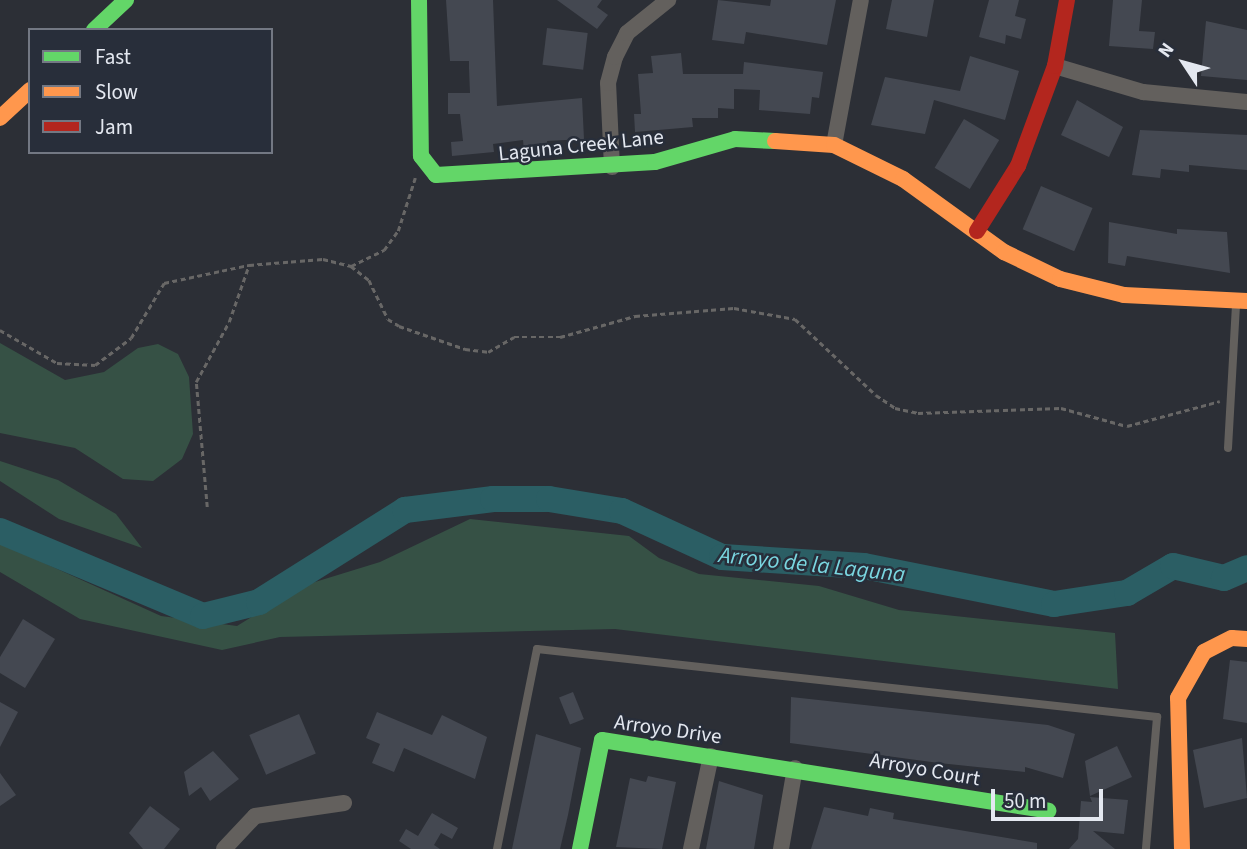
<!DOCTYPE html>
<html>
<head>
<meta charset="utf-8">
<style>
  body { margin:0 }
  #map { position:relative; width:1247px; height:849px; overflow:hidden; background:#2c2f36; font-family:"Source Sans 3",sans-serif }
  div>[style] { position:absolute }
  .green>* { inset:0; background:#365145 }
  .river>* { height:26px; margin:-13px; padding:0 13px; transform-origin:13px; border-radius:13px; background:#2b5e64 }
  .building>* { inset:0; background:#444851; transform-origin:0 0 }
  .path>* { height:2.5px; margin-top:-1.25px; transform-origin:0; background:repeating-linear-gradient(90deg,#686766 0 5px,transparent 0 8.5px) }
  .lane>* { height:8px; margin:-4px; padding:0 4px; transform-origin:4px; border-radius:4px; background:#63605d }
  .street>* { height:16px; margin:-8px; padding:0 8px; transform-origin:8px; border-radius:8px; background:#63605d }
  .fast>* { height:16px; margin:-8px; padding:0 8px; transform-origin:8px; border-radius:8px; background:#63d668 }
  .slow>* { height:16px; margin:-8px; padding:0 8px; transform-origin:8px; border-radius:8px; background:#ff974d }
  .jam>* { height:16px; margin:-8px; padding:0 8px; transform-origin:8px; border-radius:8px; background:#b3261e }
  span { translate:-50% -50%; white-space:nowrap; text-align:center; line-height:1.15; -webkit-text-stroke:5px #282e3a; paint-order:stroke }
  .street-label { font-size:21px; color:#e4e8f0 }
  .water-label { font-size:23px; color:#7ad6e0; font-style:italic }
  .legend { position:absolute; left:28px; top:28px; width:245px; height:126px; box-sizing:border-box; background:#282e3a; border:2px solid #737883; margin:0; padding:9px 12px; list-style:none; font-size:21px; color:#e4e8f0 }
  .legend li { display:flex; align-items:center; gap:14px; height:35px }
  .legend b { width:35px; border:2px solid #737883 }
  .north { position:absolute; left:1149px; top:28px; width:70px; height:70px; -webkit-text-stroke:5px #282e3a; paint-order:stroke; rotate:306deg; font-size:19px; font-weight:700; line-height:28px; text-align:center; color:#e4e8f0 }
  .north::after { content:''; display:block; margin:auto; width:24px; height:32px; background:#e4e8f0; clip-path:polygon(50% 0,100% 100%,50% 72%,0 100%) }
  .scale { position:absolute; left:991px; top:789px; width:112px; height:32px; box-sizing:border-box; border:4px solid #e4e8f0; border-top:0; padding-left:9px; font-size:21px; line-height:24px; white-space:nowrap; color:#e4e8f0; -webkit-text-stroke:5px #282e3a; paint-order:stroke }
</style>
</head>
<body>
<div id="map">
  <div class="green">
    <div style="clip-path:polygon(0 343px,65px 380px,104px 372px,138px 348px,158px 344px,178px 354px,189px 377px,193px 434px,182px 459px,153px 481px,123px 479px,75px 448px,0 433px)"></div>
    <div style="clip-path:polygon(0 461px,58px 480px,116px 514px,142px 548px,59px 519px,0 481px)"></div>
    <div style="clip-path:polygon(470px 519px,629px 536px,659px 558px,699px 574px,819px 586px,899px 610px,1115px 633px,1118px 689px,615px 629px,280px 637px,222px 650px,80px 619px,0 572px,0 543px,161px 616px,237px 626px,302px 586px,380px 562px)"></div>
  </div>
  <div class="river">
    <div style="left:0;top:531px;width:220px;rotate:22.7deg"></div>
    <div style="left:203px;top:616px;width:58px;rotate:-14deg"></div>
    <div style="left:259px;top:602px;width:173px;rotate:-32.2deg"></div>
    <div style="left:405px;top:510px;width:89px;rotate:-7.1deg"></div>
    <div style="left:493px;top:499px;width:56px"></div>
    <div style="left:549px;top:499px;width:74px;rotate:9.3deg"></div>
    <div style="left:622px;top:511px;width:110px;rotate:24.7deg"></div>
    <div style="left:722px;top:557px;width:142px;rotate:3.6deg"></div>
    <div style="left:864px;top:566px;width:194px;rotate:11.3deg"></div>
    <div style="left:1054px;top:604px;width:74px;rotate:-8.6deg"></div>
    <div style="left:1127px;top:593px;width:53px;rotate:-30.4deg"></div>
    <div style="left:1173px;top:566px;width:52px;rotate:13.2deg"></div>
    <div style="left:1224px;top:578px;width:25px;rotate:-23deg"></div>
  </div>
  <div class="building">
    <div style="clip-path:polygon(446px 0,493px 0,497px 106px,582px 98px,584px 139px,547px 141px,548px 149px,524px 151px,523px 140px,493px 144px,494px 152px,452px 156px,451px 142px,463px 141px,460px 114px,448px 114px,448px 93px,470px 93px,469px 68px,469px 61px,450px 61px)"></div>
    <div style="clip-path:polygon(557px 0,602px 0,597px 7px,608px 15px,597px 29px)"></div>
    <div style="clip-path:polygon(718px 0,770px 6px,771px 0,836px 0,827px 45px,746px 32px,744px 44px,712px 40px)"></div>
    <div style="clip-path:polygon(892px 0,934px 0,927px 37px,886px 29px)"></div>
    <div style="clip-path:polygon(989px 0,1019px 0,1015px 16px,1026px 19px,1021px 39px,1006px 35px,1005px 44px,979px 37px)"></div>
    <div style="clip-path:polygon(1113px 0,1142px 0,1139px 31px,1155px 32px,1153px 49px,1109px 46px)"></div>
    <div style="clip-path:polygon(1206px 21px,1247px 30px,1247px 80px,1201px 76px)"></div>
    <div style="left:547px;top:28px;width:41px;height:37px;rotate:7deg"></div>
    <div style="clip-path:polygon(681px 53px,683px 74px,743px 74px,744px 62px,823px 72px,819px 98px,812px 97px,810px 114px,759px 110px,760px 90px,734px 89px,734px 109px,718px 108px,718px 118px,692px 118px,693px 127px,635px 132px,634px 114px,641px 114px,638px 74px,653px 73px,651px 56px)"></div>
    <div style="clip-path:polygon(970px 56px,1019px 71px,1005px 120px,934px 100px,925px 134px,871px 125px,885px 77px,960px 91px)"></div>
    <div style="clip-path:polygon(1077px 100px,1123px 127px,1109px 157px,1061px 135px)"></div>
    <div style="left:964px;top:119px;width:41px;height:57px;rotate:31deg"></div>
    <div style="clip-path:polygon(1140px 130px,1247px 135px,1247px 170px,1189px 165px,1189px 172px,1161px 169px,1160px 178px,1132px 175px)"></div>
    <div style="left:1041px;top:186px;width:56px;height:47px;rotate:23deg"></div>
    <div style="clip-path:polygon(1109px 222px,1177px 234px,1177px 229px,1227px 232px,1230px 273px,1127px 256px,1125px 266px,1108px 263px)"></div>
    <div style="clip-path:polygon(23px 619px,55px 639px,25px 688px,0 673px,0 657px)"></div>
    <div style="clip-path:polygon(1230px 660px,1247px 662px,1247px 723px,1223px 719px)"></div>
    <div style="left:573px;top:692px;width:29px;height:15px;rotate:68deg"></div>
    <div style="clip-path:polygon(791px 697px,1048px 725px,1075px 734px,1063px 778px,1025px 767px,1025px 772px,939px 763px,790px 743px)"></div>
    <div style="clip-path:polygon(0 702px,18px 712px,0 747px)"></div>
    <div style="clip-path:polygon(377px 712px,432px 735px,442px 715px,487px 737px,475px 779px,404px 748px,394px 772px,372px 763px,380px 744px,366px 738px)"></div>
    <div style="left:299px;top:714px;width:43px;height:54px;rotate:67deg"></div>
    <div style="clip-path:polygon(536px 734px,581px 748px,568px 815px,560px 849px,512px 849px)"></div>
    <div style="clip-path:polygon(1242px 738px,1247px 798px,1204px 808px,1193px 750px)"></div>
    <div style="clip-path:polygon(1117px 746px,1132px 777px,1090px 796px,1085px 761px)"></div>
    <div style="clip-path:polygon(213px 751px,239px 779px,210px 801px,201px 787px,189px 796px,184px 772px)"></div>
    <div style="clip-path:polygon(0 773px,16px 795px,0 806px)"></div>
    <div style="clip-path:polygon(648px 776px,676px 782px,662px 849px,616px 847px,630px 778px,646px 782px)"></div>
    <div style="clip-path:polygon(719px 781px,763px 795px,754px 849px,706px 849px)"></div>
    <div style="clip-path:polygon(1090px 797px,1128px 800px,1124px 834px,1093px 831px,1115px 849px,1069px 849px,1078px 839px,1081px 801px,1092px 802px)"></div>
    <div style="clip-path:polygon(150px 806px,180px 829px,164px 849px,143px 849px,129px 833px)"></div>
    <div style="clip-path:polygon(824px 807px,868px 816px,870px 808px,894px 813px,893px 819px,1037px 843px,1037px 849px,811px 849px)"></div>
    <div style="clip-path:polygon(432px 813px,458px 828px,452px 839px,441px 833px,434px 845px,440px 849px,411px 849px,399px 841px,406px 829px,418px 836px)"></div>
  </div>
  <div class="path">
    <div style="left:351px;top:266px;width:37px;rotate:-26deg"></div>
    <div style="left:384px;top:250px;width:24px;rotate:-54deg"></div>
    <div style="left:398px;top:231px;width:56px;rotate:-72.2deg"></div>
    <div style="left:0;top:330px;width:66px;rotate:30.1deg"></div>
    <div style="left:57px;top:363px;width:38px;rotate:3deg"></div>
    <div style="left:95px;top:365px;width:45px;rotate:-36.9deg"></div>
    <div style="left:131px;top:338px;width:64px;rotate:-59deg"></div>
    <div style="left:164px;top:283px;width:87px;rotate:-12deg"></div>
    <div style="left:249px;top:265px;width:74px;rotate:-4.6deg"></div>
    <div style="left:323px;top:259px;width:29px;rotate:14deg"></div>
    <div style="left:351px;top:266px;width:23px;rotate:38deg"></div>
    <div style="left:369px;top:280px;width:43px;rotate:64deg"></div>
    <div style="left:388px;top:319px;width:13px;rotate:32deg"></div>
    <div style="left:399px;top:326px;width:70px;rotate:19.2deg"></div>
    <div style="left:465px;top:349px;width:23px;rotate:7deg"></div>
    <div style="left:488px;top:352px;width:30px;rotate:-30deg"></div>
    <div style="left:514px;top:337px;width:46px"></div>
    <div style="left:560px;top:337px;width:78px;rotate:-15.6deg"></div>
    <div style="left:635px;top:316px;width:99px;rotate:-4.6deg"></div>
    <div style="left:734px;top:308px;width:62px;rotate:10.2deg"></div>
    <div style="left:795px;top:319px;width:111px;rotate:43.2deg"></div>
    <div style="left:876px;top:395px;width:23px;rotate:34deg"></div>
    <div style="left:895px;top:408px;width:24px;rotate:12deg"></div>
    <div style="left:918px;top:413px;width:143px;rotate:-2deg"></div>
    <div style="left:1061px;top:408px;width:68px;rotate:15.3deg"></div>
    <div style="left:1127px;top:426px;width:96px;rotate:-15deg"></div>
    <div style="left:207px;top:507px;width:125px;rotate:-95deg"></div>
    <div style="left:196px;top:382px;width:68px;rotate:-61.2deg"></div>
    <div style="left:229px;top:322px;width:60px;rotate:-70.7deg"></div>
  </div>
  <div class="lane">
    <div style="left:1228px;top:448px;width:144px;rotate:-86.8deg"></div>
    <div style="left:497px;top:849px;width:204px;rotate:-78.7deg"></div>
    <div style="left:537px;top:649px;width:624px;rotate:6.26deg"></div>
    <div style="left:1157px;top:717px;width:132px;rotate:94.8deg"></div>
  </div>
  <div class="street">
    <div style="left:1055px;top:66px;width:92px;rotate:16.5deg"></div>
    <div style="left:1143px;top:92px;width:104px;rotate:5.5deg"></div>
    <div style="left:834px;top:145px;width:147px;rotate:-79.5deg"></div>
    <div style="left:612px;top:167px;width:84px;rotate:-92.7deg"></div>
    <div style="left:608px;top:83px;width:27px;rotate:-75deg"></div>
    <div style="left:615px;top:57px;width:27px;rotate:-63deg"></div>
    <div style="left:627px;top:33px;width:53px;rotate:-38.8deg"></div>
    <div style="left:224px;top:849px;width:45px;rotate:-46.8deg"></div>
    <div style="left:255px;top:816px;width:90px;rotate:-8.3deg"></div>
    <div style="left:691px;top:849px;width:95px;rotate:-77.9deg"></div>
    <div style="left:781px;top:849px;width:82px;rotate:-80.2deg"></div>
  </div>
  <div class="fast">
    <div style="left:419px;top:0;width:156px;rotate:89.3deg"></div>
    <div style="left:421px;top:156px;width:24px;rotate:52deg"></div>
    <div style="left:436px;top:175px;width:219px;rotate:-3.4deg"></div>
    <div style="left:655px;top:162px;width:83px;rotate:-16deg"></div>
    <div style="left:735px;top:139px;width:40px;rotate:2.9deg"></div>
    <div style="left:94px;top:30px;width:44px;rotate:-43.2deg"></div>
    <div style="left:580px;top:849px;width:111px;rotate:-78.6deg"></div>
    <div style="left:602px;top:740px;width:452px;rotate:9deg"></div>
  </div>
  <div class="slow">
    <div style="left:0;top:118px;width:41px;rotate:-43deg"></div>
    <div style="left:775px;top:141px;width:59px;rotate:3.9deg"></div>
    <div style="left:834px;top:145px;width:77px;rotate:26.2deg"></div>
    <div style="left:903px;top:179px;width:125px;rotate:35.9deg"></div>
    <div style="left:1004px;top:252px;width:62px;rotate:25.7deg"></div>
    <div style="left:1060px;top:279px;width:66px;rotate:14deg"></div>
    <div style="left:1124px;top:295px;width:123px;rotate:2.8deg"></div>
    <div style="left:1182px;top:849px;width:151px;rotate:-91.5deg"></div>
    <div style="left:1178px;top:698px;width:53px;rotate:-60.5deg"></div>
    <div style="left:1204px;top:652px;width:31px;rotate:-27deg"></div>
    <div style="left:1232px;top:638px;width:15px;rotate:4deg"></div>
  </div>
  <div class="jam">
    <div style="left:977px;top:231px;width:77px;rotate:-57.8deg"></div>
    <div style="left:1018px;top:166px;width:107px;rotate:-69.7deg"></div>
    <div style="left:1055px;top:66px;width:67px;rotate:-79.7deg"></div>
  </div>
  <div class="street-label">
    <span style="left:581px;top:145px;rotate:-6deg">Laguna Creek Lane</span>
    <span style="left:668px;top:729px;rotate:8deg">Arroyo Drive</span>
    <span style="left:925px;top:769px;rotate:10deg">Arroyo Court</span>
  </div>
  <div class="water-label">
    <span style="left:812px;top:565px;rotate:6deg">Arroyo de la Laguna</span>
  </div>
  <ul class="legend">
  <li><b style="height:9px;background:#63d668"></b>Fast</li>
  <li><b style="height:9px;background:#ff974d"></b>Slow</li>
  <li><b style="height:9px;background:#b3261e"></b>Jam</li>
  </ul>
  <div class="north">N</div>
  <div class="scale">50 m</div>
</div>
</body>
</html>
